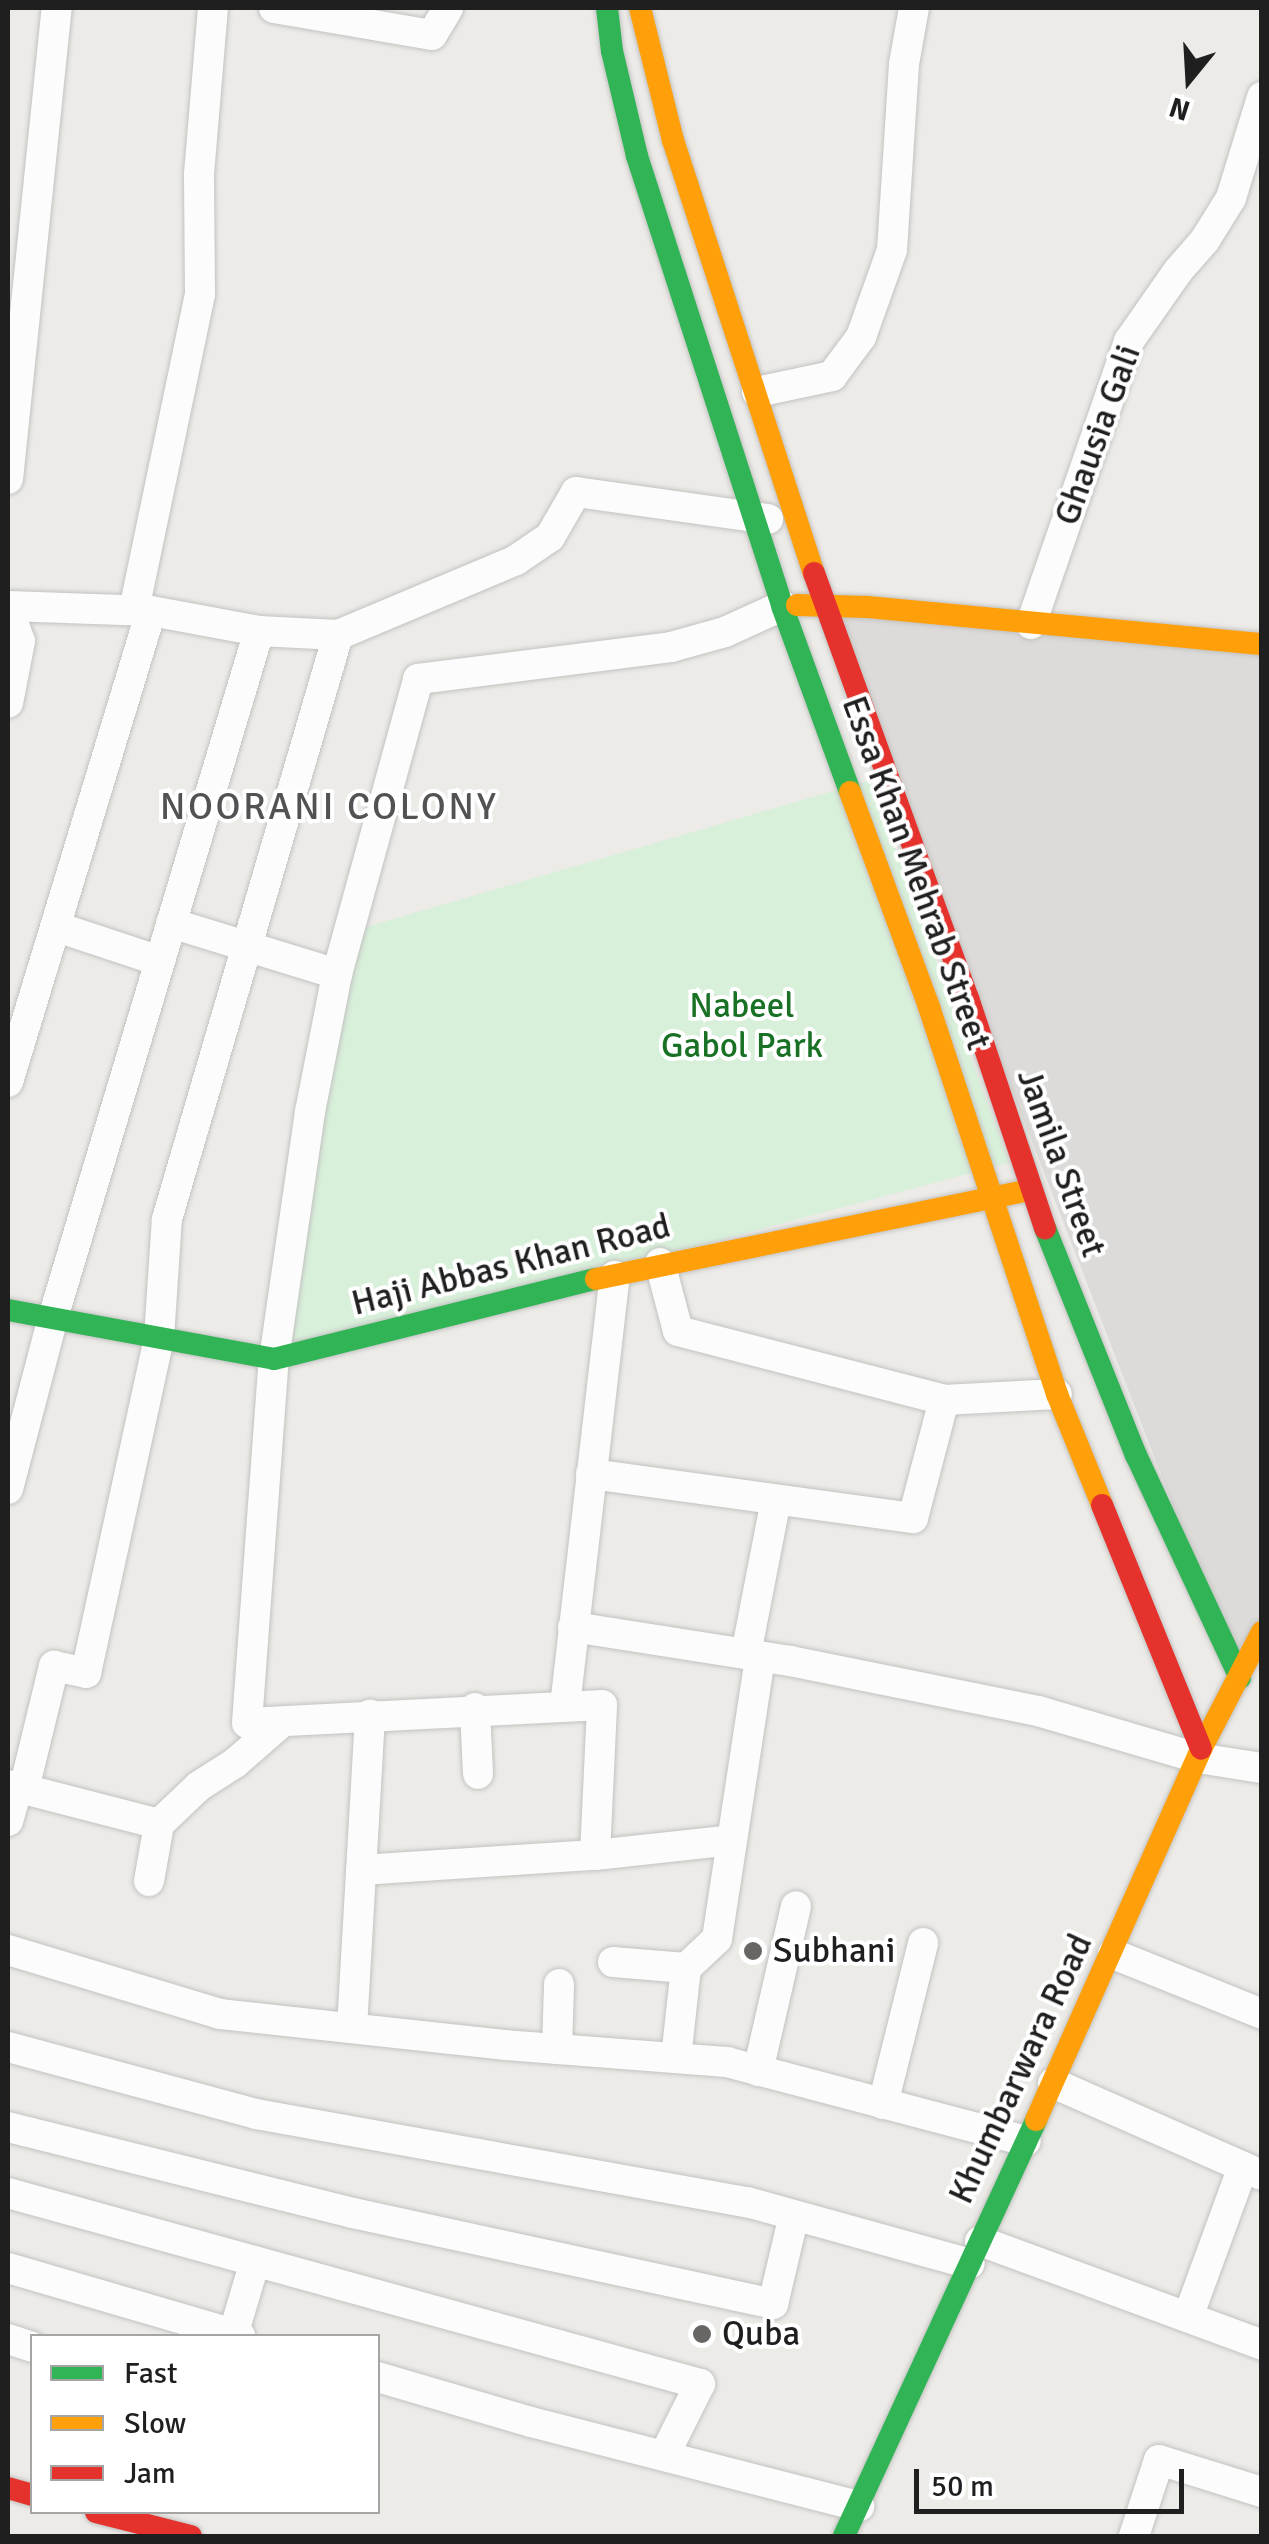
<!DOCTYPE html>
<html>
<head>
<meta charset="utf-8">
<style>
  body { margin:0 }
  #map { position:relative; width:1269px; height:2544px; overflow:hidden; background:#ecebe8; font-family:Signika,sans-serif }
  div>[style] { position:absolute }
  .residential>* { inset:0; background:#dcdbd9 }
  .park>* { inset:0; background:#d8efda }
  .roads { filter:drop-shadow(0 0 2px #c2c2c0) drop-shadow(0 0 2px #c2c2c0) }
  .street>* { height:30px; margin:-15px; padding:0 15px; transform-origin:15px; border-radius:15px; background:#fcfcfc }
  .fast>* { height:22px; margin:-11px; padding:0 11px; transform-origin:11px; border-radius:11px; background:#30b455 }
  .slow>* { height:22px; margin:-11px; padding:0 11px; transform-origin:11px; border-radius:11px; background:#ff9f0a }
  .jam>* { height:22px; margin:-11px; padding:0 11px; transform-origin:11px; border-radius:11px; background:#e5322d }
  .dots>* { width:28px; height:28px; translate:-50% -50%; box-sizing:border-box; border:5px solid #fff; border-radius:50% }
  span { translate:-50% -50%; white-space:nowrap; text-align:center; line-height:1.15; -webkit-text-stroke:8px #fff; paint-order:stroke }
  .street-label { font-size:35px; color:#1f1f1f }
  .park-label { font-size:35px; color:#187124 }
  .poi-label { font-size:35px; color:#1f1f1f }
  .left { translate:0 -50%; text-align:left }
  .neighbourhood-label { font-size:38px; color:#525252; letter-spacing:2.5px }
  .frame { position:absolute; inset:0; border:10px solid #1f1f1f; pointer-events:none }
  .legend { position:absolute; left:30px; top:2334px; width:350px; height:180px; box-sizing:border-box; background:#fff; border:2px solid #a5a5a5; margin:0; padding:12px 18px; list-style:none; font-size:30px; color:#1f1f1f }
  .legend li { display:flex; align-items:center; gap:20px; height:50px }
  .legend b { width:50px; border:2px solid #a5a5a5 }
  .north { position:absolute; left:1139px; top:30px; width:100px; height:100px; -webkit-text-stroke:8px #fff; paint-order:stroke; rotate:198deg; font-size:28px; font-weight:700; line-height:40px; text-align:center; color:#1f1f1f }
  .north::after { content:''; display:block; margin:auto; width:35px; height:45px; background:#1f1f1f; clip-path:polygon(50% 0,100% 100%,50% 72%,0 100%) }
  .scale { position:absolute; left:914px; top:2469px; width:270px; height:45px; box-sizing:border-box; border:5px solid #1f1f1f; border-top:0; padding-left:12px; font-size:30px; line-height:35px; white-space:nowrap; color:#1f1f1f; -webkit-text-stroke:8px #fff; paint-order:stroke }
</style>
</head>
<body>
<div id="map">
  <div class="residential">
    <div style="clip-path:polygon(824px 605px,1261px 644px,1262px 1632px,1240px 1678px)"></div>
  </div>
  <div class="park">
    <div style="clip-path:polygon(871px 780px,1009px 1163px,274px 1359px,349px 932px)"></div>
  </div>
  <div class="roads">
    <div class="street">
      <div style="left:274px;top:8px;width:160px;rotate:9.7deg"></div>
      <div style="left:432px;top:35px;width:31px;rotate:-59deg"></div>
      <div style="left:757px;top:392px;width:77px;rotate:-12deg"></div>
      <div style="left:832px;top:376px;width:49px;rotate:-53.4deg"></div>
      <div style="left:861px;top:337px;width:92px;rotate:-70.4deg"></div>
      <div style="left:892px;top:250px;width:186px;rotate:-86.3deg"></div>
      <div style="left:904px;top:64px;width:57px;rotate:-79.9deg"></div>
      <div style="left:8px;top:479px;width:474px;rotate:-84.1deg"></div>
      <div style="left:8px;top:606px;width:143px;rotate:2deg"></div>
      <div style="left:151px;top:611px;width:110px;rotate:10.5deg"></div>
      <div style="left:259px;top:631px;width:79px;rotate:2.9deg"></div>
      <div style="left:338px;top:635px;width:193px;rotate:-22.8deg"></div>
      <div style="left:516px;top:560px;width:41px;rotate:-34.1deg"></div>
      <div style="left:550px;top:537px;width:52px;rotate:-60deg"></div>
      <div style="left:576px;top:492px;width:194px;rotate:8deg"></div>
      <div style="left:8px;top:607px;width:36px;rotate:71deg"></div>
      <div style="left:20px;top:641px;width:63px;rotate:101deg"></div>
      <div style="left:134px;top:610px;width:323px;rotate:-78.2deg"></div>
      <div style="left:200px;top:294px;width:120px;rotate:-90.5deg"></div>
      <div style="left:199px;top:174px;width:167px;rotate:-85.2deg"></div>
      <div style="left:1031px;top:624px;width:299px;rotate:-70.9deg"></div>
      <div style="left:1129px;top:341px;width:85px;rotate:-55deg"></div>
      <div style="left:1178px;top:271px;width:41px;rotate:-48.9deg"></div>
      <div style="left:1205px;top:240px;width:49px;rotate:-58.2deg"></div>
      <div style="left:1231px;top:198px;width:106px;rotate:-72.9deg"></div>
      <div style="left:171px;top:923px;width:174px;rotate:17.1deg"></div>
      <div style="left:57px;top:927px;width:108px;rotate:18.3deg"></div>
      <div style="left:8px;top:1082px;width:492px;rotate:-73.1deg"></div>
      <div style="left:660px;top:1263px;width:70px;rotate:75.2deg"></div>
      <div style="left:678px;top:1331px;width:275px;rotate:14.5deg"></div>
      <div style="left:944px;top:1400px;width:113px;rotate:-3deg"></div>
      <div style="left:591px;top:1474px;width:325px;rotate:7.8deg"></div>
      <div style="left:913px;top:1518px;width:122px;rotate:-75.3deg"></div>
      <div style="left:8px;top:1489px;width:177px;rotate:-75.3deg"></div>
      <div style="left:53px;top:1318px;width:717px;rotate:-73.31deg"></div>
      <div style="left:573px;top:1627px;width:220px;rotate:8.9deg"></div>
      <div style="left:790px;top:1661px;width:253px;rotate:11.4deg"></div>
      <div style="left:1038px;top:1711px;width:167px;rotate:16.4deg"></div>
      <div style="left:1198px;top:1758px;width:65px;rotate:8.9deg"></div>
      <div style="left:746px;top:1654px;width:157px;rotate:-79deg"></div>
      <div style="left:565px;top:1706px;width:433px;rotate:-83.4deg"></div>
      <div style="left:475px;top:1708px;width:66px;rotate:87.4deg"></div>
      <div style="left:8px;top:1785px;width:156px;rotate:14.5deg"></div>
      <div style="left:159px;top:1824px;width:55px;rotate:-43.5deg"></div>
      <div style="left:199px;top:1786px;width:43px;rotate:-32.6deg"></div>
      <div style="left:235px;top:1763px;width:62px;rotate:-41.1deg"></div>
      <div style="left:24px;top:1789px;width:127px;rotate:-76.3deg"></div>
      <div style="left:54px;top:1666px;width:33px;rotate:12deg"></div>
      <div style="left:86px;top:1673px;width:343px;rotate:-77.7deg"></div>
      <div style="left:159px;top:1338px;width:119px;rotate:-86.2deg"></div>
      <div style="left:167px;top:1219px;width:609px;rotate:-73.68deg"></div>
      <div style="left:8px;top:1821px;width:33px;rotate:-74deg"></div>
      <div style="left:595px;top:1855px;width:150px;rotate:-87.3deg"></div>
      <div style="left:602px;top:1705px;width:355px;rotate:177.1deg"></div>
      <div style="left:247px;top:1723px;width:365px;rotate:-85.8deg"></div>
      <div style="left:274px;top:1359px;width:250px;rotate:-81.7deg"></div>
      <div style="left:310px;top:1112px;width:141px;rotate:-78.9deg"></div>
      <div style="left:337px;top:974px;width:306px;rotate:-74.6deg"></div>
      <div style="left:418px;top:679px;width:255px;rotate:-7.2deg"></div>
      <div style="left:671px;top:647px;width:56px;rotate:-15.5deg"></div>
      <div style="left:725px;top:632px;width:63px;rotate:-24.5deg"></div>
      <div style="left:361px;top:1870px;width:234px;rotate:-3.7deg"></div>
      <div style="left:595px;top:1855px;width:138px;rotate:-6.2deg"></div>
      <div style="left:149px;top:1881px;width:58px;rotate:-80deg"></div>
      <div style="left:8px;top:1950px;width:221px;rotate:16.8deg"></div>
      <div style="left:220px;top:2014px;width:287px;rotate:6.2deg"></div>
      <div style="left:505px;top:2045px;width:223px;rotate:4.4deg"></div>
      <div style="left:727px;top:2062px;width:309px;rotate:14.8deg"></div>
      <div style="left:1113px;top:1954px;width:161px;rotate:21.9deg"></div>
      <div style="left:613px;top:1962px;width:73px;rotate:4.7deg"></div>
      <div style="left:352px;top:2028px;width:314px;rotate:-86.7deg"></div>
      <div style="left:8px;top:2047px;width:257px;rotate:15.1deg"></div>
      <div style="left:256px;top:2114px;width:499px;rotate:10.2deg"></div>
      <div style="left:747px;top:2202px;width:231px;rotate:15.5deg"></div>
      <div style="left:557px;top:2049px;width:65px;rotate:-88.2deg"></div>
      <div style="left:676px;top:2058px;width:91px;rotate:-83.7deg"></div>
      <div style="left:686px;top:1968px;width:42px;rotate:-43.1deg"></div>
      <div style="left:717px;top:1939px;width:285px;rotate:-81.3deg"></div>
      <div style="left:758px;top:2071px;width:169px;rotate:-77deg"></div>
      <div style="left:1053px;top:2083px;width:228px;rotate:23.8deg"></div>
      <div style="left:883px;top:2104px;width:166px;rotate:-76deg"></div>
      <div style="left:8px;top:2127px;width:356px;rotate:14deg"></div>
      <div style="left:353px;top:2213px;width:430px;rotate:12.2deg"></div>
      <div style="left:773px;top:2304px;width:91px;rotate:-76.7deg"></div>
      <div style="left:8px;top:2193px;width:718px;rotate:15.43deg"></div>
      <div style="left:700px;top:2384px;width:80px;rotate:116.6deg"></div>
      <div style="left:980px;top:2241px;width:301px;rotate:20.2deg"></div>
      <div style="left:8px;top:2268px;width:242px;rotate:16.3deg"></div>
      <div style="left:1188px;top:2317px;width:160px;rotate:-69.9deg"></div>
      <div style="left:233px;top:2335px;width:77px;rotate:-73.4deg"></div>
      <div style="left:8px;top:2339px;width:25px;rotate:18deg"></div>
      <div style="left:378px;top:2377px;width:159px;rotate:16.4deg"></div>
      <div style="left:531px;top:2422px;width:339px;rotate:14.4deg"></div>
      <div style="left:1134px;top:2536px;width:80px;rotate:-71.8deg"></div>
      <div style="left:1159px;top:2460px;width:108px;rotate:17.3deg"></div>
    </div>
    <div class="fast">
      <div style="left:607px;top:8px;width:43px;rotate:83.4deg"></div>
      <div style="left:612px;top:51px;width:108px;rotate:76.6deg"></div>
      <div style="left:637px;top:156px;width:473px;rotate:72.1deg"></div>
      <div style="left:782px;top:606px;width:198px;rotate:69.9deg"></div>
      <div style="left:1045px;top:1228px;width:245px;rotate:68.2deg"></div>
      <div style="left:1136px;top:1455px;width:246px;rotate:65deg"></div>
      <div style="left:8px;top:1310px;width:270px;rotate:10.4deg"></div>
      <div style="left:274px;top:1359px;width:332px;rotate:-14deg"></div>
      <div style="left:844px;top:2536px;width:458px;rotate:-65.2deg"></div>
    </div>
    <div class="slow">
      <div style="left:640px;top:8px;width:136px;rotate:76deg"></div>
      <div style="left:673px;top:140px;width:455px;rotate:72deg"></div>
      <div style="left:797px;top:605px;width:71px;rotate:1.6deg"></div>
      <div style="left:868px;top:607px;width:396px;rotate:5.4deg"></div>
      <div style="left:850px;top:792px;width:229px;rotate:69.8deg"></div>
      <div style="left:929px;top:1007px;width:408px;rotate:71.7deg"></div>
      <div style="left:1057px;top:1394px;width:120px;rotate:67.9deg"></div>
      <div style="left:596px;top:1279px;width:433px;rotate:-11.6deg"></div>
      <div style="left:1036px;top:2120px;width:406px;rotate:-66deg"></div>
      <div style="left:1201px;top:1749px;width:132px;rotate:-62.5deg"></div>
    </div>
    <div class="jam">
      <div style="left:814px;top:573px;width:452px;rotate:70.1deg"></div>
      <div style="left:968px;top:998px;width:243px;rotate:71.5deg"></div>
      <div style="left:1102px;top:1505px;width:263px;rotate:67.9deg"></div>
      <div style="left:8px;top:2488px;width:25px;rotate:16deg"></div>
      <div style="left:96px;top:2512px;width:98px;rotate:14.2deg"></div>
    </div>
  </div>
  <div class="dots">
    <div style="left:753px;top:1951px;background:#676665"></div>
    <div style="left:702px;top:2334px;background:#676665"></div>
  </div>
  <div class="street-label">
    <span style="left:1098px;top:435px;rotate:-70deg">Ghausia Gali</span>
    <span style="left:916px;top:873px;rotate:70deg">Essa Khan Mehrab Street</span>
    <span style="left:1061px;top:1163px;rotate:70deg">Jamila Street</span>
    <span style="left:511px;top:1265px;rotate:-14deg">Haji Abbas Khan Road</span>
    <span style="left:1021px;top:2069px;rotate:-65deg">Khumbarwara Road</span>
  </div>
  <div class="park-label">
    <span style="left:742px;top:1026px">Nabeel<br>Gabol Park</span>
  </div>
  <div class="poi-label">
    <span class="left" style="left:773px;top:1951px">Subhani</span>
    <span class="left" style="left:722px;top:2334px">Quba</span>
  </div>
  <div class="neighbourhood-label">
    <span style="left:329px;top:807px">NOORANI COLONY</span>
  </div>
  <div class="frame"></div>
  <ul class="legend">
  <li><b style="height:12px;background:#30b455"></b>Fast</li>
  <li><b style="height:12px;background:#ff9f0a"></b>Slow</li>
  <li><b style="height:12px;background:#e5322d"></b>Jam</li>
  </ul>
  <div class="north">N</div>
  <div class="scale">50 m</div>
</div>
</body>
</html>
